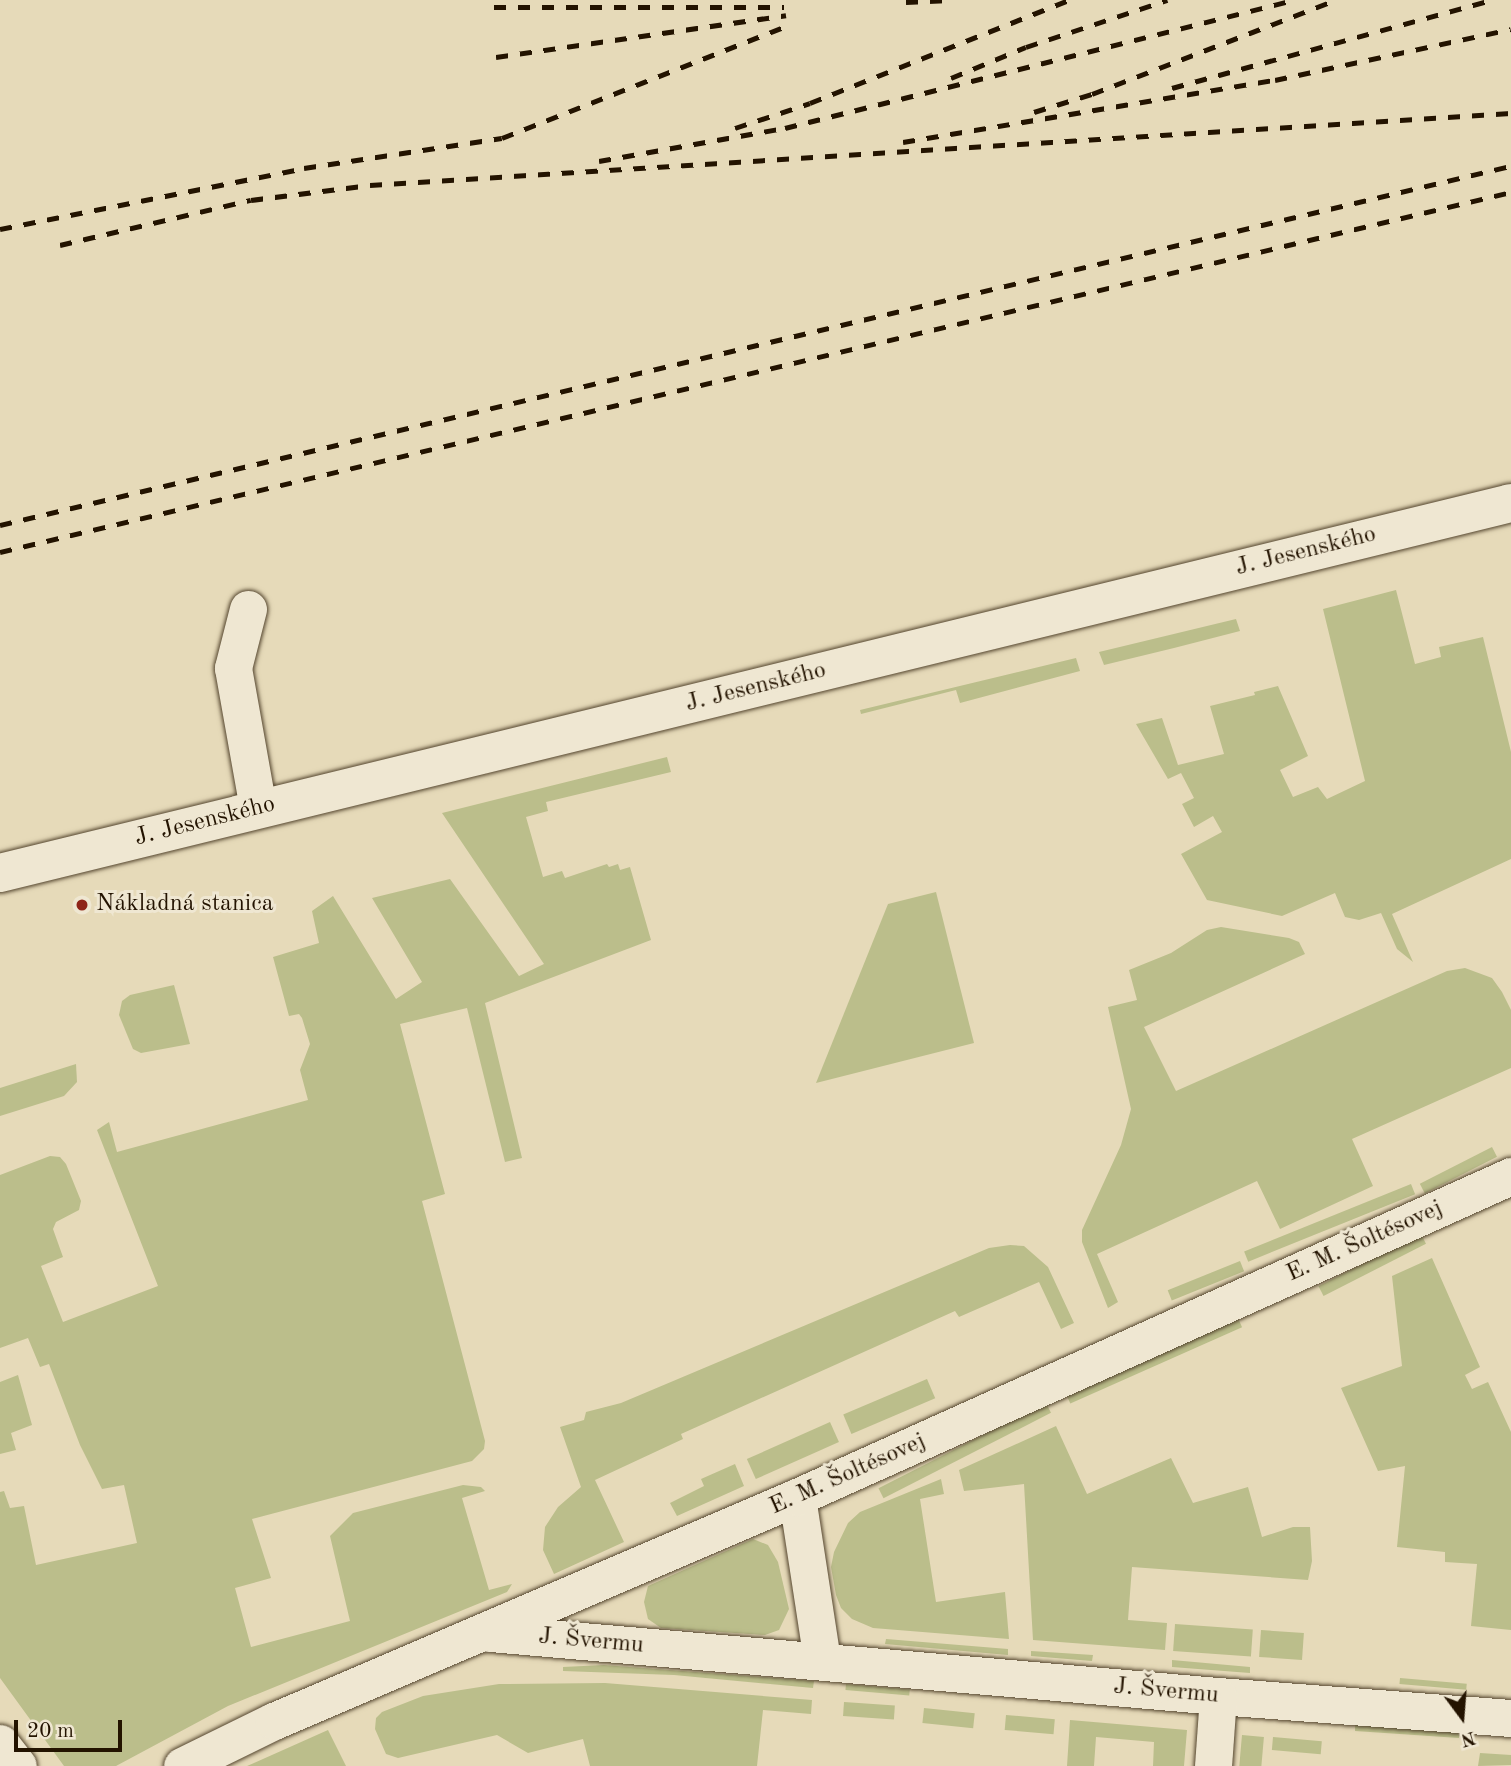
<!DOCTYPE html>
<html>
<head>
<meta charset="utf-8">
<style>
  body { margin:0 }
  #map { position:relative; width:1511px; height:1766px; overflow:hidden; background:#e6dab9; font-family:"Old Standard TT",serif }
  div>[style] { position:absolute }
  .green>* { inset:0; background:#bbbe8b; transform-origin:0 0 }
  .roads { filter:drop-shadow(0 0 2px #54452e) drop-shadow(0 0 2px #54452e) }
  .street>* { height:37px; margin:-18.5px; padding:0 18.5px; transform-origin:18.5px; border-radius:18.5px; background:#efe7d2 }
  .secondary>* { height:38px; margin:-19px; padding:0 19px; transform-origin:19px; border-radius:19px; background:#efe7d2 }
  .rail>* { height:5px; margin-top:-2.5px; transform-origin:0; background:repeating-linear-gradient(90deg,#231300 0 12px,transparent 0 24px) }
  .dots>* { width:19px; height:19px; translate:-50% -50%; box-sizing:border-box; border:4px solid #efe7d2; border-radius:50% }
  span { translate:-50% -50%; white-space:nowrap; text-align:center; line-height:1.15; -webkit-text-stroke:6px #efe7d2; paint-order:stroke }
  .street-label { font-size:24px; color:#231300 }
  .poi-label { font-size:24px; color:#231300 }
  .left { translate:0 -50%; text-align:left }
  .north { position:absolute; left:1427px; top:1682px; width:70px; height:70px; -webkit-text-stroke:5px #efe7d2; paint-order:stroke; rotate:164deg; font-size:19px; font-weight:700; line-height:28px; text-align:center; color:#231300 }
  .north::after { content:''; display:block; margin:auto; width:24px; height:32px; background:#231300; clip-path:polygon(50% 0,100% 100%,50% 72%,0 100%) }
  .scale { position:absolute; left:14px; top:1720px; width:108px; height:32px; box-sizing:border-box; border:4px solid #231300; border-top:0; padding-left:9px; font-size:21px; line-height:24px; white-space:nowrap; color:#231300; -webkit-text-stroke:5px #efe7d2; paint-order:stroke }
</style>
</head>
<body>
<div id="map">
  <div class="green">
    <div style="clip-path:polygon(1396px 590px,1415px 664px,1441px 657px,1439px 647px,1483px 637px,1511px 752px,1511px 859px,1392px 914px,1413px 962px,1397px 949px,1381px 913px,1359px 920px,1345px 917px,1335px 893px,1282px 916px,1207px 900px,1181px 854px,1222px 832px,1213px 816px,1194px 827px,1182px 804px,1194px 798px,1181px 773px,1168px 779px,1136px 724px,1162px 718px,1178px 765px,1224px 754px,1210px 706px,1255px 695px,1254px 692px,1278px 686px,1308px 756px,1280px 770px,1293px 797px,1318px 787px,1327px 799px,1365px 781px,1323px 609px)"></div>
    <div style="clip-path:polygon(1236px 619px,1240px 631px,1174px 648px,1104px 665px,1099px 652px)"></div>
    <div style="clip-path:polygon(1076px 658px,1080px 671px,960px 703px,956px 690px,861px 714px,860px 710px)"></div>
    <div style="clip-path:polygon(667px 757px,671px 772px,546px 802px,548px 811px,526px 817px,543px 877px,562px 871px,565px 878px,607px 864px,609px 867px,618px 864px,620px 870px,630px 867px,651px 940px,485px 1003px,522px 1158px,505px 1162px,467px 1008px,400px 1024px,445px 1194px,422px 1201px,485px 1441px,484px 1449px,472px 1461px,252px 1519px,271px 1578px,235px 1588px,251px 1647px,350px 1621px,330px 1536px,353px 1513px,463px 1485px,481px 1487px,485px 1491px,462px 1498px,489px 1590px,512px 1584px,507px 1592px,228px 1706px,116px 1766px,64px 1766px,0 1678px,0 1492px,4px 1491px,10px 1508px,24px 1506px,36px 1565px,137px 1543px,124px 1485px,102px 1489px,80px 1445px,49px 1364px,40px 1367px,28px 1338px,0 1348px,0 1175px,50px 1156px,60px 1157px,66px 1164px,81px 1201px,79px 1210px,56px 1222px,53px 1229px,63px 1257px,41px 1266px,63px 1322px,158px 1286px,97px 1130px,109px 1122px,117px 1152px,308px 1100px,300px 1070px,310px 1044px,302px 1018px,299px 1014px,289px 1016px,273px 957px,319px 943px,312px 911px,333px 896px,396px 999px,422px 982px,372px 898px,450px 879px,519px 976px,544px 964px,442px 813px)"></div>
    <div style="clip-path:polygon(936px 892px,974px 1043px,816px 1083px,888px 904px)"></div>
    <div style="clip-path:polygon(1221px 927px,1289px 938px,1299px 942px,1305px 954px,1144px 1027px,1176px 1091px,1447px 971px,1465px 968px,1492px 978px,1502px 992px,1511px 1010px,1511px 1068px,1352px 1139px,1373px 1186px,1280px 1229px,1257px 1181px,1097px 1254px,1118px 1302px,1108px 1308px,1082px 1242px,1082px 1230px,1121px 1145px,1131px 1109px,1108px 1007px,1137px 1000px,1129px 970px,1171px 953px,1207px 930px)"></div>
    <div style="clip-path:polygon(174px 985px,190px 1044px,141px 1053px,133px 1049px,119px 1015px,122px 1001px,130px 995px)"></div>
    <div style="clip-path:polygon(76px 1064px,77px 1082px,64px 1096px,0 1116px,0 1088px)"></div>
    <div style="left:1492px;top:1147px;width:11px;height:81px;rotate:63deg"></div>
    <div style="left:1411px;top:1184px;width:11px;height:180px;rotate:68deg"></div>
    <div style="left:1421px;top:1234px;width:11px;height:115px;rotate:63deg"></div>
    <div style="clip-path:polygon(1010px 1245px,1024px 1246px,1048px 1267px,1074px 1323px,1061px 1329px,1039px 1282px,959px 1317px,955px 1311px,681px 1434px,683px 1439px,595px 1480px,624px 1542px,554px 1574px,543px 1550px,545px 1527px,558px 1507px,581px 1487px,560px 1427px,584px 1420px,586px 1412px,621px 1403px,989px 1248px)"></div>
    <div style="clip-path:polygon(1432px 1258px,1480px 1367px,1465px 1375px,1472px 1389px,1488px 1382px,1511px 1432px,1511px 1630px,1471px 1626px,1477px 1564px,1445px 1562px,1445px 1552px,1397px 1547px,1405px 1466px,1378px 1471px,1341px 1388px,1402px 1366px,1392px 1276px)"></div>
    <div style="left:1240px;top:1261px;width:11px;height:78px;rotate:68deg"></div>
    <div style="left:1238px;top:1318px;width:10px;height:188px;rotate:66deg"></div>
    <div style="clip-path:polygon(18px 1375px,32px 1425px,11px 1433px,16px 1450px,0 1454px,0 1382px)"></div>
    <div style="left:927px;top:1379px;width:21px;height:91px;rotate:67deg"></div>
    <div style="left:1046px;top:1403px;width:11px;height:188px;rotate:63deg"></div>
    <div style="left:830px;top:1422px;width:22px;height:91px;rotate:66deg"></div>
    <div style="clip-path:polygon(1056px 1426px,1087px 1494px,1171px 1458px,1193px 1503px,1248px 1487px,1262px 1537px,1293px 1527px,1310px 1527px,1312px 1561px,1308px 1580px,1132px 1567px,1128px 1620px,1167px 1623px,1165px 1650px,1033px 1640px,1024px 1484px,964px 1491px,959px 1470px)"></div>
    <div style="clip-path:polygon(735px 1464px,744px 1486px,677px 1516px,670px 1503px,704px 1486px,701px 1479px)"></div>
    <div style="clip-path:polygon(941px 1479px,944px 1494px,920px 1499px,936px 1602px,1005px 1592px,1009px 1639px,873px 1628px,852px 1619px,841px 1608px,836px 1595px,831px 1567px,834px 1552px,848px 1523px,860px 1512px)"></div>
    <div style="clip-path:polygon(753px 1539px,768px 1545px,778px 1562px,789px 1609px,779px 1630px,765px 1635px,661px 1628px,648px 1619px,644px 1602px,648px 1586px)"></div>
    <div style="left:1175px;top:1624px;width:78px;height:27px;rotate:4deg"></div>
    <div style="left:1261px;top:1630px;width:43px;height:27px;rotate:4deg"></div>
    <div style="clip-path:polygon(886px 1639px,1008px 1649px,1008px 1655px,885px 1644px)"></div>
    <div style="clip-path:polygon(1031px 1651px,1093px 1655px,1092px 1661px,1031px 1656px)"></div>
    <div style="clip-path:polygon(1172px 1660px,1250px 1667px,1250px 1673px,1172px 1667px)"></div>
    <div style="clip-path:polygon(604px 1665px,814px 1681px,813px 1688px,674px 1675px,563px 1671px,563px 1667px)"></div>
    <div style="left:1400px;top:1678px;width:67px;height:6px;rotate:5deg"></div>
    <div style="clip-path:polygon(605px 1683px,812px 1700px,811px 1714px,763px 1710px,757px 1766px,590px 1766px,583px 1739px,528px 1753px,497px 1735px,398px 1758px,386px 1754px,375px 1729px,376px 1718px,382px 1712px,423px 1696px,499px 1684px)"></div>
    <div style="left:846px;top:1684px;width:64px;height:6px;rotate:5deg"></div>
    <div style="left:844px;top:1702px;width:51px;height:14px;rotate:4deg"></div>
    <div style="left:924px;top:1708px;width:51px;height:15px;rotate:6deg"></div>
    <div style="left:1006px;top:1715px;width:49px;height:15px;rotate:5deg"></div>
    <div style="clip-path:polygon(1070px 1720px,1187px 1730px,1184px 1766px,1153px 1766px,1154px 1742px,1096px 1737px,1094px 1766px,1067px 1766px)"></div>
    <div style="clip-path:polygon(1355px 1724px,1459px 1732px,1459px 1738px,1355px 1731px)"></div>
    <div style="clip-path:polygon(328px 1730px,346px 1766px,247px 1766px,254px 1763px)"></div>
    <div style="left:1242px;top:1735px;width:22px;height:31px;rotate:5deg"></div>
    <div style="left:1273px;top:1737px;width:49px;height:13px;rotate:5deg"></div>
    <div style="clip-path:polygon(1480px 1753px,1511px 1755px,1511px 1765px,1478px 1766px)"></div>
  </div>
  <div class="roads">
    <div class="street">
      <div style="left:248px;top:609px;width:61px;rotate:104.3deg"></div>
      <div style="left:233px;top:668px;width:143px;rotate:79.9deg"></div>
      <div style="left:797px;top:1497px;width:166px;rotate:81.3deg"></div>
      <div style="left:490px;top:1633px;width:731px;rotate:4.95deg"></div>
      <div style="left:1218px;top:1696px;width:294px;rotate:4.3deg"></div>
      <div style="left:0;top:1743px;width:29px;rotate:52deg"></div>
      <div style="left:182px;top:1766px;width:102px;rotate:-26.1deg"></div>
      <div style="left:274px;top:1721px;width:569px;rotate:-23.19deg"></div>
      <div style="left:797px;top:1497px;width:783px;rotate:-24.21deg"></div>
      <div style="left:1213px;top:1766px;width:70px;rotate:-85.9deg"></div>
    </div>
    <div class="secondary">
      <div style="left:0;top:873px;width:1556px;rotate:-13.76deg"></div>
    </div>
  </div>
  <div class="rail">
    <div style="left:906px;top:2px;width:45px;rotate:-2.5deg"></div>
    <div style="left:494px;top:7px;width:290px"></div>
    <div style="left:496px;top:57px;width:293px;rotate:-8.2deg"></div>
    <div style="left:951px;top:78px;width:81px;rotate:-22.5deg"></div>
    <div style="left:1026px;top:47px;width:149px;rotate:-18.4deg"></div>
    <div style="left:1172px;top:88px;width:332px;rotate:-15.4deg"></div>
    <div style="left:1034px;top:112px;width:61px;rotate:-17.2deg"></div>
    <div style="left:1092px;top:94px;width:261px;rotate:-21.1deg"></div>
    <div style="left:735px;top:128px;width:79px;rotate:-18.4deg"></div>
    <div style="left:810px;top:103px;width:279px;rotate:-21.7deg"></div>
    <div style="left:903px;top:142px;width:377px;rotate:-9.5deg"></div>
    <div style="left:1275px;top:80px;width:241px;rotate:-12.2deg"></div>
    <div style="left:599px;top:161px;width:189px;rotate:-10.1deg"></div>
    <div style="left:785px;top:128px;width:525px;rotate:-14.12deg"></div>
    <div style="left:0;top:229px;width:310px;rotate:-11.3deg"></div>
    <div style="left:304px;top:168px;width:200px;rotate:-8.6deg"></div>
    <div style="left:502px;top:138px;width:308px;rotate:-21.5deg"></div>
    <div style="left:60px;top:245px;width:196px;rotate:-13.3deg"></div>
    <div style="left:251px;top:200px;width:120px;rotate:-7.2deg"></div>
    <div style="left:370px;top:185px;width:1143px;rotate:-3.61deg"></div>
    <div style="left:0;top:525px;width:1553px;rotate:-13.37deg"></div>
    <div style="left:0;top:552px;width:1553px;rotate:-13.4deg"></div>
  </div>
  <div class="dots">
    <div style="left:82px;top:905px;background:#8f2418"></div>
  </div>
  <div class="street-label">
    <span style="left:1306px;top:552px;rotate:-14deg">J. Jesenského</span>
    <span style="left:756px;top:688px;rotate:-14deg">J. Jesenského</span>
    <span style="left:205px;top:822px;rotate:-14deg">J. Jesenského</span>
    <span style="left:1365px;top:1242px;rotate:-24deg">E. M. Šoltésovej</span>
    <span style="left:848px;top:1475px;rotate:-24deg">E. M. Šoltésovej</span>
    <span style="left:591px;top:1642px;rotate:5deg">J. Švermu</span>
    <span style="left:1166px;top:1692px;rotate:5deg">J. Švermu</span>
  </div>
  <div class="poi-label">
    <span class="left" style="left:96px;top:905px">Nákladná stanica</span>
  </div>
  <div class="north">N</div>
  <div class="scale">20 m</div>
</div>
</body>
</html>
